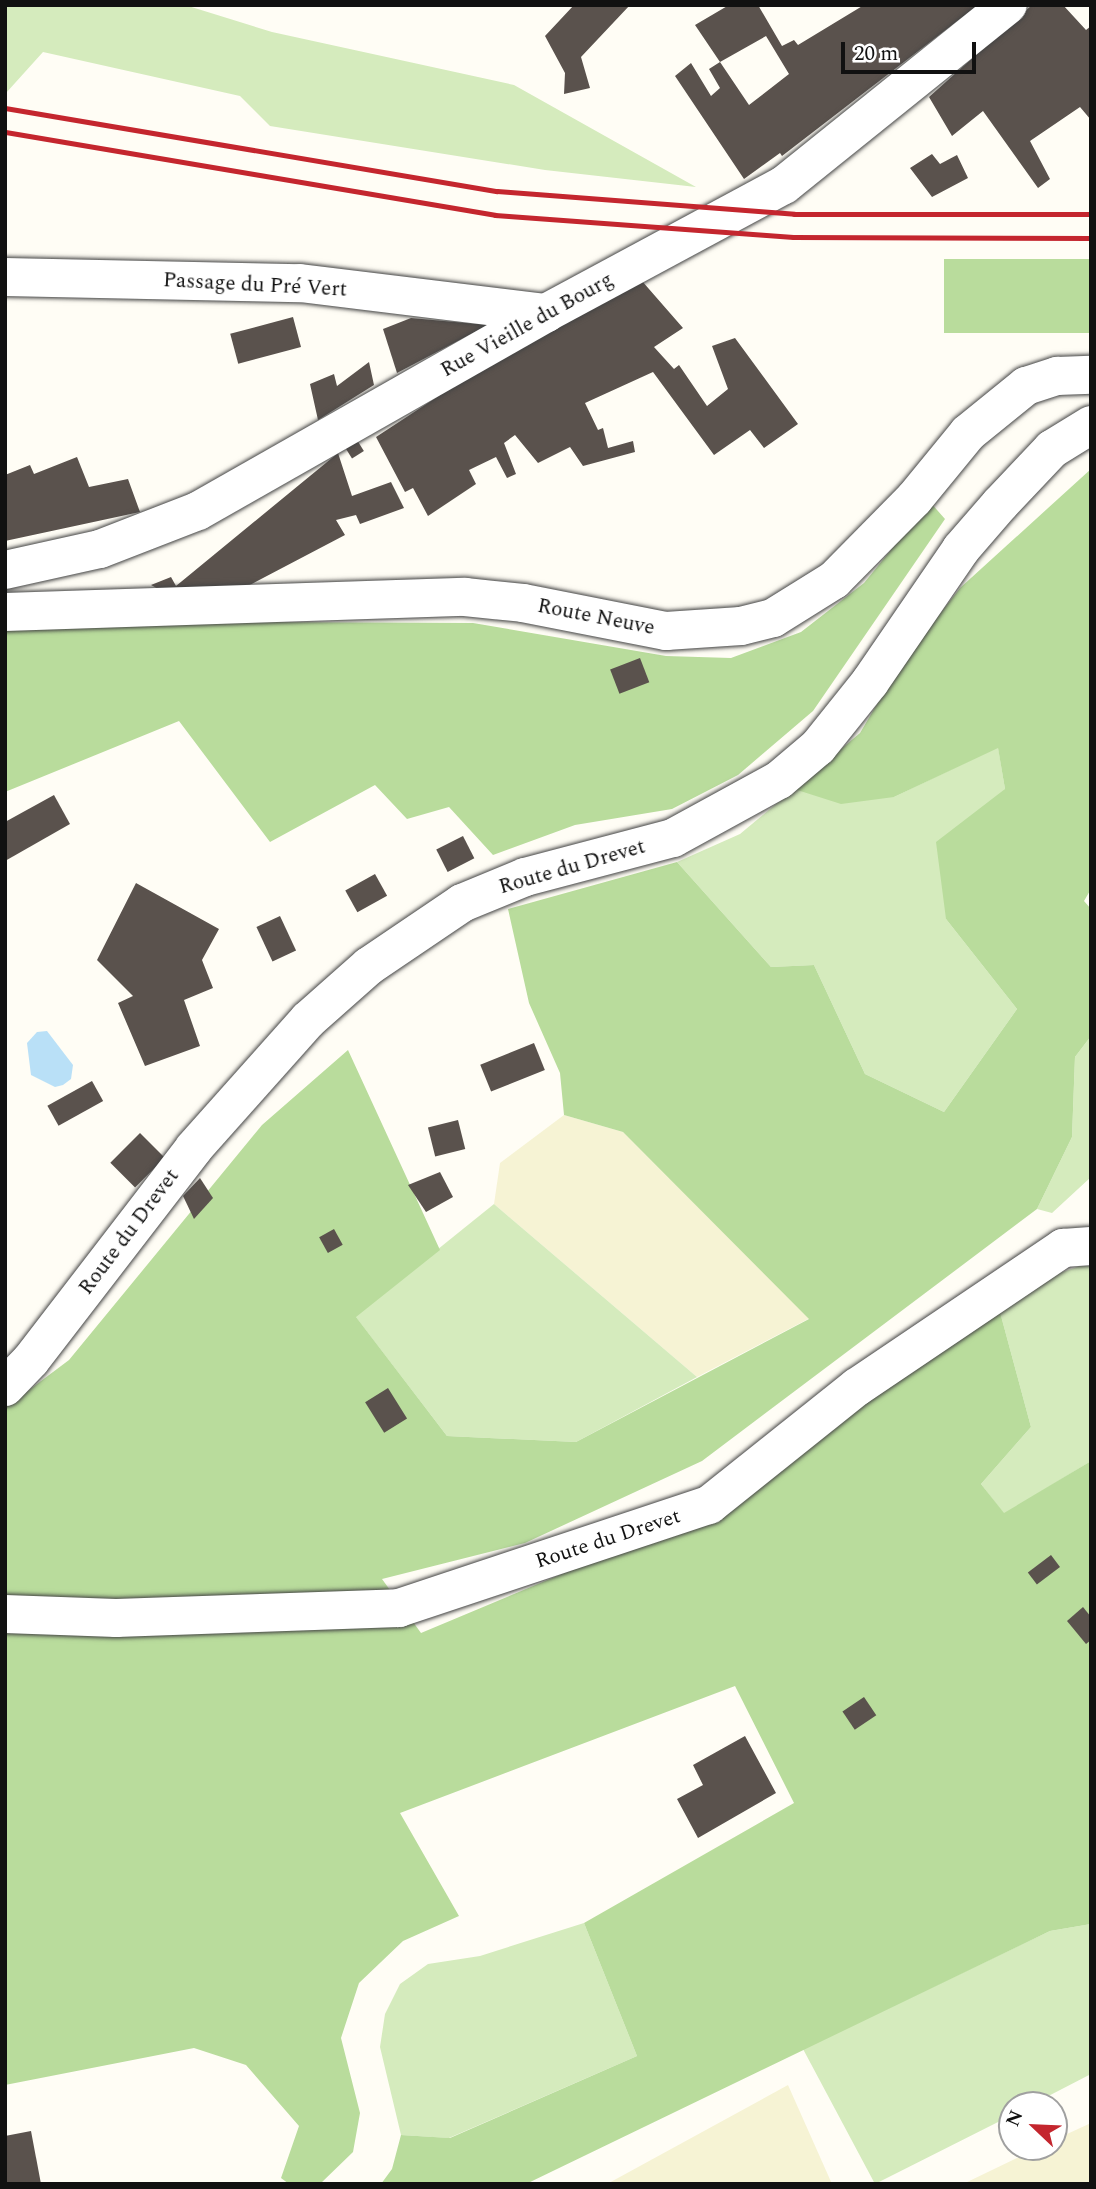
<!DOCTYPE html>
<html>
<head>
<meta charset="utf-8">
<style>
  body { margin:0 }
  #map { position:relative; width:1096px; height:2189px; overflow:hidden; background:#fffdf5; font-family:Spectral,serif }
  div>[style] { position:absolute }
  .farmland>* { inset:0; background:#f6f3d4 }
  .green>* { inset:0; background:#d5ebbd }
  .forest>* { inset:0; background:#b9dc9c; transform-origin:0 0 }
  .water>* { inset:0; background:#b9e0f7 }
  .building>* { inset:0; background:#5a524d; transform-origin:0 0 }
  .roads { filter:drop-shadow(0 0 2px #444) drop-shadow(0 0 2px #444) }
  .minor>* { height:38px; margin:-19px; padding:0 19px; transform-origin:19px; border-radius:19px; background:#fff }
  .tertiary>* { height:38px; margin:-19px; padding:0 19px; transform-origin:19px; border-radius:19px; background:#fff }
  .rail>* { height:5px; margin:-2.5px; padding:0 2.5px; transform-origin:2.5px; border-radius:2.5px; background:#c4262e }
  span { translate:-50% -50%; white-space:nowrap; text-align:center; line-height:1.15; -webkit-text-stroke:7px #fff; paint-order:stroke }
  .street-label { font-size:21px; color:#111 }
  .frame { position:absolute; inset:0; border:7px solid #111; pointer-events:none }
  .north { position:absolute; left:998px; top:2091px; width:70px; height:70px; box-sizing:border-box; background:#fff; border:2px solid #a0a0a0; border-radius:50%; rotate:293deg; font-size:19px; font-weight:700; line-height:28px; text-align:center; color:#111 }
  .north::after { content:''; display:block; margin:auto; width:24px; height:32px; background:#c4262e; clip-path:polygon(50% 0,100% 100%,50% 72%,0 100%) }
  .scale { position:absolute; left:841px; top:42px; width:135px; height:32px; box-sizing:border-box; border:4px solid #111; border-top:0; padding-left:9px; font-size:21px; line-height:24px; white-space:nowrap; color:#111; -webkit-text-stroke:5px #fff; paint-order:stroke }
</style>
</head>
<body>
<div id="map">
  <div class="farmland">
    <div style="clip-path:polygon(564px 1115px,623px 1132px,810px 1318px,697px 1377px,494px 1204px,500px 1163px)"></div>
    <div style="clip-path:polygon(788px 2085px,832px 2184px,607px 2184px)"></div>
    <div style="clip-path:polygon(1091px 2123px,1091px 2184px,963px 2184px,1040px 2147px,1054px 2147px,1054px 2140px)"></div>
  </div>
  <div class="green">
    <div style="clip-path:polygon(5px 5px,185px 5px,272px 32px,514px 85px,696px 187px,545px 170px,270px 126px,240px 96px,43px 52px,6px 93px)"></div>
    <div style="clip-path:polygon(998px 747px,1005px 789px,946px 919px,1017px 1009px,944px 1112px,865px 1074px,814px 965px,771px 967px,677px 862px,740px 834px,794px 789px,894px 797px)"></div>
    <div style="clip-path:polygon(1091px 1036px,1091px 1177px,1052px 1213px,1037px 1209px,1072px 1137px,1075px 1057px)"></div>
    <div style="clip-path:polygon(494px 1204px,697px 1377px,576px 1442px,447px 1436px,355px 1316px)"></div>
    <div style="clip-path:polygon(1080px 1266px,1091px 1266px,1091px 1461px,1004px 1514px,981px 1484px,1031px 1427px,1000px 1312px,1045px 1278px)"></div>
    <div style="clip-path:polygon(584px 1923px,637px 2056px,449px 2138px,401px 2135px,380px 2047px,385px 2014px,400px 1984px,428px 1964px,480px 1956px)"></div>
    <div style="clip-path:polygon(1091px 1924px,1091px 2074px,1031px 2105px,1012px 2105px,1012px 2115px,875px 2184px,803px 2049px,1050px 1931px)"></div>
  </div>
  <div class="forest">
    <div style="left:1091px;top:259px;width:74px;height:147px;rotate:90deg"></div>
    <div style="clip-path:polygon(1091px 469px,1091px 889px,1084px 901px,1091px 909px,1091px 1036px,1075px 1057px,1072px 1137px,1037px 1209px,702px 1461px,525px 1543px,382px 1579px,421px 1633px,753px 1494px,818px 1436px,1000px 1312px,1031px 1427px,981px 1484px,1004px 1513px,1091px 1461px,1091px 1924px,1050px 1931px,526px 2184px,381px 2184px,392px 2169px,401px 2135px,450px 2138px,637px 2056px,584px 1923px,794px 1803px,735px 1686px,400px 1813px,459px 1916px,403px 1941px,359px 1983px,341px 2038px,360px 2113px,353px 2152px,320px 2184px,289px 2184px,281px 2178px,299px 2126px,246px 2065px,194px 2048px,5px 2085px,5px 1408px,69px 1360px,262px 1125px,348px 1050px,440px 1250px,356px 1317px,447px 1436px,576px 1442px,809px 1319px,623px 1132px,564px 1115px,560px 1073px,529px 1003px,508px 909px,677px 862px,771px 967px,814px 965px,865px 1074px,944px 1112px,1017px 1009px,946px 919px,936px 842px,1005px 789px,998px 748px,894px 797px,841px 804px,794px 789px,860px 733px,900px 665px,960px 588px)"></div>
    <div style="clip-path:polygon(930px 502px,945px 519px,813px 711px,738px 775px,672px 809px,575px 825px,493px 855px,449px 807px,407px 819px,375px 785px,270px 842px,179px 721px,5px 792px,5px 628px,255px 622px,473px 623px,666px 656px,731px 658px,801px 632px,864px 583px)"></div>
  </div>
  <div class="water">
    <div style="clip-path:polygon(47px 1031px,73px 1065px,71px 1079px,63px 1085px,55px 1087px,31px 1075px,27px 1043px,37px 1032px)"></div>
  </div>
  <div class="building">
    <div style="clip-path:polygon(574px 5px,630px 5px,581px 57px,590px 88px,564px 94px,565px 73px,545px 36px)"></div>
    <div style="clip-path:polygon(evenodd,729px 5px,758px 5px,782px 46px,794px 40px,798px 45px,864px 5px,978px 5px,782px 156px,780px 153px,744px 179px,675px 76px,691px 63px,711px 96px,720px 88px,709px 69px,720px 62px,695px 25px,729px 5px,766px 36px,789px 74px,749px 105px,720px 62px,766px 36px)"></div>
    <div style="clip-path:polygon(1032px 5px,1063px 5px,1086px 30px,1091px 26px,1091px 120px,1080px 107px,1030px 141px,1050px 179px,1038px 188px,983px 111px,952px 136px,929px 97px)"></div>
    <div style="clip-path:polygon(932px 154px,940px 164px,957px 155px,968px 178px,932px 197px,910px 168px)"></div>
    <div style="clip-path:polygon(642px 281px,683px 328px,654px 347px,674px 369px,679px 365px,707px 406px,728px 389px,712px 346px,735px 338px,798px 424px,764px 448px,750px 430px,714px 455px,653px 372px,585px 403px,598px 430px,603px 428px,608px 448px,633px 441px,635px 452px,583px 466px,570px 447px,538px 463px,515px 435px,504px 443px,516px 474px,507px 478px,496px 457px,469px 470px,476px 484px,428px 516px,413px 488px,405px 492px,376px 437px,457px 384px)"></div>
    <div style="left:293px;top:317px;width:31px;height:65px;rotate:75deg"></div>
    <div style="clip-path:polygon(411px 318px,488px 325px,397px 373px,383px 329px)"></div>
    <div style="clip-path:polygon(369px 362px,374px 385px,318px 420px,310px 384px,334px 374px,337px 386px)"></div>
    <div style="left:357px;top:440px;width:13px;height:14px;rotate:58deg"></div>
    <div style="clip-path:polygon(338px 453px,352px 496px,391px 482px,404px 508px,360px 524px,356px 515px,336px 520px,345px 535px,248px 586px,164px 592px,151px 585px,171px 577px,176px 586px)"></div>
    <div style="clip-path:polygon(77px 457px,89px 487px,128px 479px,140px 512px,5px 541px,5px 475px,30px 465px,34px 474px)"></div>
    <div style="left:640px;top:658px;width:26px;height:32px;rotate:69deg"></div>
    <div style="clip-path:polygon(54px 795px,70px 824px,5px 861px,5px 822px)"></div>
    <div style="left:463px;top:836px;width:25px;height:30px;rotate:63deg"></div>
    <div style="left:375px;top:874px;width:25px;height:34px;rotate:61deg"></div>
    <div style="clip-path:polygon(136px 883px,219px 929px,202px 960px,213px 988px,184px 1000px,200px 1046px,145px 1066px,118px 1003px,133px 996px,97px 960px)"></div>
    <div style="left:280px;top:916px;width:38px;height:26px;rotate:65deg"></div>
    <div style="left:534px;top:1043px;width:29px;height:58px;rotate:68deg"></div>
    <div style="left:92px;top:1081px;width:23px;height:51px;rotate:61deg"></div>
    <div style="left:458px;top:1120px;width:30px;height:31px;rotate:76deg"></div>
    <div style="left:140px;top:1133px;width:35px;height:42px;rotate:45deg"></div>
    <div style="clip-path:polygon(440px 1172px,453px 1197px,426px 1212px,408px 1185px)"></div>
    <div style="clip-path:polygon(200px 1178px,213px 1198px,194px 1219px,183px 1196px)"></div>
    <div style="left:334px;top:1229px;width:18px;height:17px;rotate:61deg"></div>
    <div style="left:388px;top:1388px;width:36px;height:27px;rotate:58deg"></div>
    <div style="left:1051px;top:1555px;width:15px;height:29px;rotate:53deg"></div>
    <div style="clip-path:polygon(1083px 1607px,1091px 1617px,1091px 1640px,1086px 1644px,1067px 1621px)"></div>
    <div style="left:864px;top:1697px;width:22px;height:26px;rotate:56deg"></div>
    <div style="clip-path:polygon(745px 1736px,776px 1793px,698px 1838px,677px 1799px,703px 1785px,693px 1765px)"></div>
    <div style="clip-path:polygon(31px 2131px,41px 2184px,5px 2184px,5px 2136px)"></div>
  </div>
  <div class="roads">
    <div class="minor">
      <div style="left:5px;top:277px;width:295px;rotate:1.2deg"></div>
      <div style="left:300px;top:283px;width:248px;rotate:7deg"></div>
      <div style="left:5px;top:570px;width:97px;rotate:-12.5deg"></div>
      <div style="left:100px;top:549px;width:105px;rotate:-21.2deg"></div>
      <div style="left:198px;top:511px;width:400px;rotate:-29.6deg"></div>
      <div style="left:546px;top:313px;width:270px;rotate:-28.3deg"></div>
      <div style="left:784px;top:185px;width:287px;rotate:-38.8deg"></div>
      <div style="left:5px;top:1387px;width:37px;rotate:-46deg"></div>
      <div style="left:31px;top:1360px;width:267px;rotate:-52.4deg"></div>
      <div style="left:194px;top:1148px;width:171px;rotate:-48.3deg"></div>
      <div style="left:308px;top:1020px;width:81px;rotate:-41.5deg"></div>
      <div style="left:369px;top:966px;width:112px;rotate:-34.1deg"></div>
      <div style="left:462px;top:903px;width:68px;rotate:-22.4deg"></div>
      <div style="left:525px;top:877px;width:153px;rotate:-14.8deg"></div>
      <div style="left:673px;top:838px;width:121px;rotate:-28.7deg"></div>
      <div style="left:779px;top:780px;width:51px;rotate:-40.2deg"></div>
      <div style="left:818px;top:747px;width:83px;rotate:-51.3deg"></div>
      <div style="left:870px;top:682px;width:161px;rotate:-55.6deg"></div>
      <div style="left:961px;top:549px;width:60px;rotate:-49.1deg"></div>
      <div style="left:1000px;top:504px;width:76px;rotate:-46.6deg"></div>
      <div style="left:1052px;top:449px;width:46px;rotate:-31.6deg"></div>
      <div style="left:5px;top:1614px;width:111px;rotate:2.1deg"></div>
      <div style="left:116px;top:1618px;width:283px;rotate:-2deg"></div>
      <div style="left:399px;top:1608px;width:327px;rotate:-18.4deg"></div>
      <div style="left:709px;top:1505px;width:189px;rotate:-38.6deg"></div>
      <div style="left:857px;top:1387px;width:249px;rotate:-34deg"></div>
      <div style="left:1063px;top:1248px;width:28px;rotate:-4deg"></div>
    </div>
    <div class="tertiary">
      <div style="left:5px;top:612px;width:460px;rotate:-1.9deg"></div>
      <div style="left:465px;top:597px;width:58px;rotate:5.9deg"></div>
      <div style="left:523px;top:603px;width:146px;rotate:11.1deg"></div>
      <div style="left:666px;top:631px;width:75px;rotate:-3.8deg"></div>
      <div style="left:741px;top:626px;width:33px;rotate:-14deg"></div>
      <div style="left:773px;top:618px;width:72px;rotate:-31.9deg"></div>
      <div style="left:834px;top:580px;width:114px;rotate:-45.4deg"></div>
      <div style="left:914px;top:499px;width:85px;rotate:-50.7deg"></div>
      <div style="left:968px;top:433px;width:75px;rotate:-39deg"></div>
      <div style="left:1026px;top:386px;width:33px;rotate:-18deg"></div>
      <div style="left:1057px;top:376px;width:34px;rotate:-2deg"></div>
    </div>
  </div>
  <div class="rail">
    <div style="left:5px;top:108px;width:499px;rotate:9.6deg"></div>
    <div style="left:497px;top:191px;width:298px;rotate:4.4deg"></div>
    <div style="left:794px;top:214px;width:297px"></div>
    <div style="left:5px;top:132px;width:497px;rotate:9.6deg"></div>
    <div style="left:495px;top:215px;width:299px;rotate:4.2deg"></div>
    <div style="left:793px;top:237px;width:298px;rotate:0.2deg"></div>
  </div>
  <div class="street-label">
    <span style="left:255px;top:285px;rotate:3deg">Passage du Pré Vert</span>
    <span style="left:527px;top:325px;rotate:-29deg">Rue Vieille du Bourg</span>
    <span style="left:596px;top:617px;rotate:11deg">Route Neuve</span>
    <span style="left:572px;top:867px;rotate:-16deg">Route du Drevet</span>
    <span style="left:129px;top:1232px;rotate:-53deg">Route du Drevet</span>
    <span style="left:608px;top:1539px;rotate:-18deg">Route du Drevet</span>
  </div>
  <div class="frame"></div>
  <div class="north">N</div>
  <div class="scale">20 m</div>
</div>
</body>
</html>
